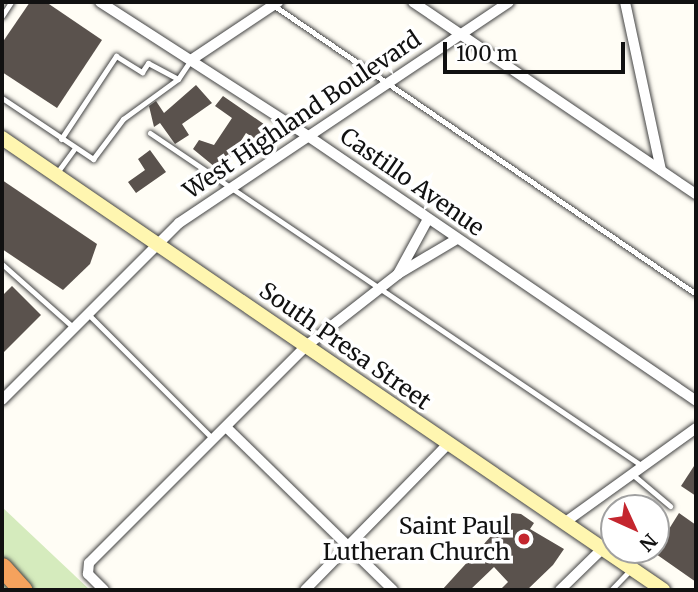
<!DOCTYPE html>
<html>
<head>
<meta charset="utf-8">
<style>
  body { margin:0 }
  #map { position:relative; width:698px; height:592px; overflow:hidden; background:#fffdf5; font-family:Merriweather,serif }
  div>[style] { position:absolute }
  .green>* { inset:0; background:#d5ebbd }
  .building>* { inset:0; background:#5a524d }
  .roads { filter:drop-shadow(0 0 2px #444) drop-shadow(0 0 2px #444) }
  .service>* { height:5px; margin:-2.5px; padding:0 2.5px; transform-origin:2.5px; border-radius:2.5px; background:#fff }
  .minor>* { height:10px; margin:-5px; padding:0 5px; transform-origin:5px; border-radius:5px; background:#fff }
  .secondary>* { height:14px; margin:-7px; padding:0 7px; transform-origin:7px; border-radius:7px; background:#fff6b0 }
  .motorway>* { height:19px; margin:-9.5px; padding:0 9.5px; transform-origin:9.5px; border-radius:9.5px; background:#f5a25d }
  .dots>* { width:19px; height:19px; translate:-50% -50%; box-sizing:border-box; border:4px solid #fff; border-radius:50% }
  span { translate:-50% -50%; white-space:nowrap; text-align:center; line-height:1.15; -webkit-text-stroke:7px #fff; paint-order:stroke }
  .street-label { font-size:23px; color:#111 }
  .poi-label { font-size:23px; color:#111 }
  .right { translate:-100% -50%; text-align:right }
  .frame { position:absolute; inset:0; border:4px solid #111; pointer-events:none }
  .north { position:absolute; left:600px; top:494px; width:70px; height:70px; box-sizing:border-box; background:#fff; border:2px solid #a0a0a0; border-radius:50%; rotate:135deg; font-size:19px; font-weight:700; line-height:28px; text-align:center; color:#111 }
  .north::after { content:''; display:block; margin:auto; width:24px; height:32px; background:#c4262e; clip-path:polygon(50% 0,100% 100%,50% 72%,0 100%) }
  .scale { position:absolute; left:443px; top:42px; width:182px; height:32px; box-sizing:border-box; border:4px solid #111; border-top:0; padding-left:9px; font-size:21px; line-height:24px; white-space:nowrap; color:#111; -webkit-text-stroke:5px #fff; paint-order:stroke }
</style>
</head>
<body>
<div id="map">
  <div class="green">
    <div style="clip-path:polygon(2px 507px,90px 590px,2px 590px)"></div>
  </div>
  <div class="building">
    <div style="clip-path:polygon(30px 2px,46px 2px,102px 40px,57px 108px,2px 72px,2px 43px)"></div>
    <div style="clip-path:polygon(196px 85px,212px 103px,182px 124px,189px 135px,175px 144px,160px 123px,154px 127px,149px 106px,156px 101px,164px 113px)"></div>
    <div style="clip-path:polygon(223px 96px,271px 129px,262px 143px,246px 133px,221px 172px,193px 149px,199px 140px,214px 145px,232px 118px,215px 106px)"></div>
    <div style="clip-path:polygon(150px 150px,166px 172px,136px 193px,128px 182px,145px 170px,138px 159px)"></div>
    <div style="clip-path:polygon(2px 180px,97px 244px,90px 264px,63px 290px,2px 249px)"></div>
    <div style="clip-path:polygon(12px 286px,41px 315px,2px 354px,2px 296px)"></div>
    <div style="clip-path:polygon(696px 463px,696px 496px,681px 486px)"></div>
    <div style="clip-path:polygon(512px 513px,521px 514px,534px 523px,530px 529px,564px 549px,553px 565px,527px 590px,500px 590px,508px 582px,494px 567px,470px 590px,442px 590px)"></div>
    <div style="clip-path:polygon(679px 513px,696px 525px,696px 582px,656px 554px,656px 520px,669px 529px)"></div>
  </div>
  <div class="roads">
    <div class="service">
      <div style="left:273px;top:5px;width:512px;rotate:34.34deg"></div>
      <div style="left:2px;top:16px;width:17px;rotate:-57deg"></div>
      <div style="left:2px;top:98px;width:110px;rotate:33.8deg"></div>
      <div style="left:93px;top:159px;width:50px;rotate:-53.1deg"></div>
      <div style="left:123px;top:119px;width:68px;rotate:-36deg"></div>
      <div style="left:178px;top:79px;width:23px;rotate:-56deg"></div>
      <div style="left:150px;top:133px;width:593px;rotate:34.07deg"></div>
      <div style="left:61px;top:139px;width:100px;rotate:-56.5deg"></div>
      <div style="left:116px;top:56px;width:31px;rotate:32deg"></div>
      <div style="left:142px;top:72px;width:11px;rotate:-56deg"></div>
      <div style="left:148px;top:63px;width:34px;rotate:28deg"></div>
      <div style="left:56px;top:174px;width:32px;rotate:-54deg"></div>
      <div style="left:2px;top:264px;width:95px;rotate:41.6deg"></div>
      <div style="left:89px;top:315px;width:175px;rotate:45deg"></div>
      <div style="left:632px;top:474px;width:50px;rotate:40.1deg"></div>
      <div style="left:611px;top:590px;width:28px;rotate:-46deg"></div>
    </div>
    <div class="minor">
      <div style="left:100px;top:2px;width:247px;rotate:32.8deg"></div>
      <div style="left:308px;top:136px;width:470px;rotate:34.3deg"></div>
      <div style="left:413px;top:2px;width:342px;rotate:34.2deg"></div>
      <div style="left:625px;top:2px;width:172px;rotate:77.9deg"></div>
      <div style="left:191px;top:60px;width:105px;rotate:-33.7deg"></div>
      <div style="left:398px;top:274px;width:69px;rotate:-30.7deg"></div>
      <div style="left:2px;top:400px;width:250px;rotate:-45deg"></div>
      <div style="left:179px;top:223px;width:397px;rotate:-33.8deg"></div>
      <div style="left:226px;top:427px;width:233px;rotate:44.3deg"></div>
      <div style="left:564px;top:523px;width:163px;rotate:-35.7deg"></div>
      <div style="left:104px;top:590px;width:23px;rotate:-135deg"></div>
      <div style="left:88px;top:574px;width:11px;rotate:-85deg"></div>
      <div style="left:89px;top:563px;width:307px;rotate:-45deg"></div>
      <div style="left:306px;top:346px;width:117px;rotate:-38deg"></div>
      <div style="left:398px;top:274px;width:63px;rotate:-61.4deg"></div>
      <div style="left:305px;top:590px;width:204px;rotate:-45.6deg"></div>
      <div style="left:560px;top:590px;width:60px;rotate:-44.3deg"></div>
    </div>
    <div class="secondary">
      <div style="left:2px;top:138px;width:801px;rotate:34.36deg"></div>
    </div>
    <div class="motorway">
      <div style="left:2px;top:567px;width:31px;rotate:48deg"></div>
    </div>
  </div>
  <div class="dots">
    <div style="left:524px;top:539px;background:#c4262e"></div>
  </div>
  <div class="street-label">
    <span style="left:302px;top:115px;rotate:-34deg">West Highland Boulevard</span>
    <span style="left:412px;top:182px;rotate:35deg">Castillo Avenue</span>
    <span style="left:345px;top:346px;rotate:35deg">South Presa Street</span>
  </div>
  <div class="poi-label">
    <span class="right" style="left:510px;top:539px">Saint Paul<br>Lutheran Church</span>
  </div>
  <div class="frame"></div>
  <div class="north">N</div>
  <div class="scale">100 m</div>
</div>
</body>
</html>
